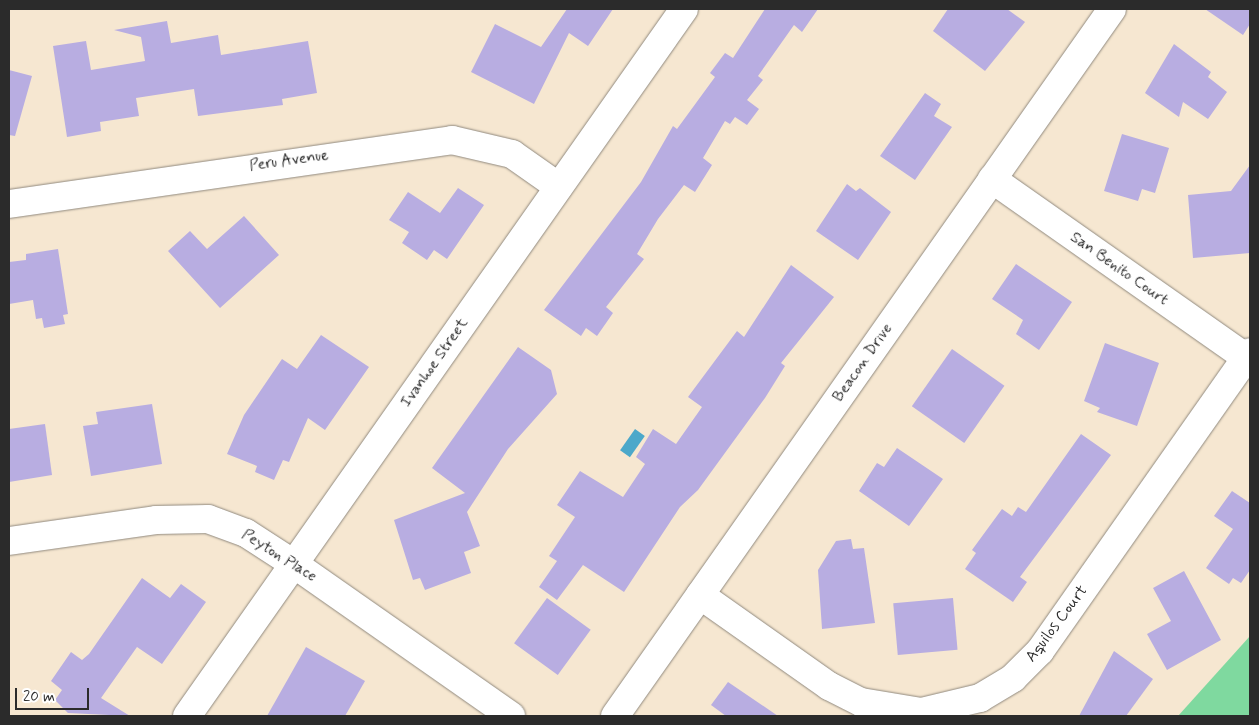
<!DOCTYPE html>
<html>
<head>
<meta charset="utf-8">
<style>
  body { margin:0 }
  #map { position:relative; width:1259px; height:725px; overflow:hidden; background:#f6e7d1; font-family:Mynerve,sans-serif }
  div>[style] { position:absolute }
  .green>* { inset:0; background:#7fd99f }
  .water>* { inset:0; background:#4ca8ca; transform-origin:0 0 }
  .building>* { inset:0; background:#b8ade1; transform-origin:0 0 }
  .roads { filter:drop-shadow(0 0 1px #90897e) drop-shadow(0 0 1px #90897e) }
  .minor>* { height:28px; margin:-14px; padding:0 14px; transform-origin:14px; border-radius:14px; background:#fff }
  span { translate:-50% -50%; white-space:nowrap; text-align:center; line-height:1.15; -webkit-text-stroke:5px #fff; paint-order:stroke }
  .street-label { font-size:16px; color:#2b2b2b }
  .frame { position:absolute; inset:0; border:10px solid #2b2b2b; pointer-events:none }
  .scale { position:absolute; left:15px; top:688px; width:74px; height:22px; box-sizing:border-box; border:2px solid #2b2b2b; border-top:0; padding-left:6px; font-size:15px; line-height:18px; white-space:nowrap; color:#2b2b2b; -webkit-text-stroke:4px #fff; paint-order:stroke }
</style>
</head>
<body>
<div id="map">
  <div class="green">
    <div style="clip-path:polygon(1250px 636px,1250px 716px,1178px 716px)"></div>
  </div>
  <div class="water">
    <div style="left:635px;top:429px;width:12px;height:26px;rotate:35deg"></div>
  </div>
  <div class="building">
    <div style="clip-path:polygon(567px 9px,613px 9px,588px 46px,569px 33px,534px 104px,471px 72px,495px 24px,541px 47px)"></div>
    <div style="clip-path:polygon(765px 9px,818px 9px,802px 32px,794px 25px,758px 76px,763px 80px,747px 100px,759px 109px,747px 125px,735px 117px,730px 124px,725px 121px,703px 158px,712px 165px,695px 192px,684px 185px,658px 219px,637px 254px,644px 259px,606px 307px,613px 313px,597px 336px,586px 328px,581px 336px,544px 310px,641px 182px,673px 126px,677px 129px,715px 77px,710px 73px,725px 53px,733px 58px)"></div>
    <div style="clip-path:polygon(948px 9px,1007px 9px,1025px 22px,985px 71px,933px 31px)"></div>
    <div style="clip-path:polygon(1205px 9px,1250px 9px,1250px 24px,1243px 35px)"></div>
    <div style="clip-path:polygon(167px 21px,171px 43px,218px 35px,221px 55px,308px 41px,317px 93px,282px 99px,283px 105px,198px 116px,194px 89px,136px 98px,139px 116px,100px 122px,101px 131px,67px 137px,53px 46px,86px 41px,91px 70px,145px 61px,141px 37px,114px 30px)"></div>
    <div style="clip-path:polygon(1174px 44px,1211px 72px,1208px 77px,1227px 92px,1208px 119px,1183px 102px,1179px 117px,1145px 93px)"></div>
    <div style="clip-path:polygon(9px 70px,32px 76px,15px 136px,9px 135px)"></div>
    <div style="clip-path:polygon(925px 93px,941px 104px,934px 116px,952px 127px,915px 180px,880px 156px)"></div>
    <div style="clip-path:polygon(1122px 134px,1169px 148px,1155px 193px,1142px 189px,1138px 201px,1104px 191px)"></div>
    <div style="clip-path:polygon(1250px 165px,1250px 253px,1193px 258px,1188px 195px,1231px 191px)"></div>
    <div style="clip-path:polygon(847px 184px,856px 191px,860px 188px,891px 212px,858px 260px,816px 231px)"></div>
    <div style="clip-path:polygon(458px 188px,484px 205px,447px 259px,434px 250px,427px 260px,402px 243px,409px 232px,389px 220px,408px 192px,440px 213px)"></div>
    <div style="clip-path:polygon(244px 216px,279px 255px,220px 308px,168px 251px,190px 231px,207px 249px)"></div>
    <div style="clip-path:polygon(58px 249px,68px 314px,63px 315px,65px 324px,44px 328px,42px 318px,36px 319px,33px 300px,9px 304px,9px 262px,26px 260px,26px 254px)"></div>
    <div style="clip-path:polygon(1016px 264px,1072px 302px,1039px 350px,1016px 334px,1023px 320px,992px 299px)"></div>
    <div style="clip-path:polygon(791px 265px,834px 297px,781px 363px,785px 366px,765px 398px,698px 490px,680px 507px,624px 592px,583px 565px,557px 600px,539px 587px,557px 561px,549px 556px,575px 517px,557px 505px,580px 471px,623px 497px,645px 464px,636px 457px,653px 429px,676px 444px,702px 407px,688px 397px,737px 331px,744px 337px)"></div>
    <div style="clip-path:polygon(321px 335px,369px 367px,325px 430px,308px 418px,289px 462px,283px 460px,274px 480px,255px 472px,257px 466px,227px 454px,244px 415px,282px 359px,297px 369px)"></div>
    <div style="clip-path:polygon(1105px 343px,1159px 363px,1137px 426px,1097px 412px,1100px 408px,1084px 401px)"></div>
    <div style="clip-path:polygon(518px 347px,551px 370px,557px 394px,508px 449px,467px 512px,480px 546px,464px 552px,471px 573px,425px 590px,420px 578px,413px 580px,394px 520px,465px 493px,432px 468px)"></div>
    <div style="left:952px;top:349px;width:64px;height:70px;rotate:35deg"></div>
    <div style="clip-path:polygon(152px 404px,162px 464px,91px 476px,83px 426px,98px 424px,96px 412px)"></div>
    <div style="clip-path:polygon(45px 424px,52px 475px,9px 482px,9px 429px)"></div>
    <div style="clip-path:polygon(1081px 434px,1111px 455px,1020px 577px,1027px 582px,1013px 602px,965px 569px,976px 553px,972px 550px,1002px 509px,1012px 516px,1018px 507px,1026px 512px)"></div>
    <div style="clip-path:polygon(897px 448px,943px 479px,909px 526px,859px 491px,877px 463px,884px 467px)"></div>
    <div style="clip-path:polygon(1232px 491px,1250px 503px,1250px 570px,1241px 583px,1233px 578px,1229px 584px,1206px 568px,1233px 529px,1214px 516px)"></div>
    <div style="clip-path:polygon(851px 539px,853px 549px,864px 548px,875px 623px,822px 629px,818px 570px,836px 541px)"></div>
    <div style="clip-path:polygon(1184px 571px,1221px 640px,1167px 670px,1147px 634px,1171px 621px,1153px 588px)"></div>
    <div style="clip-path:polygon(142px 578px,170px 598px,181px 584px,206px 602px,162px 664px,137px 647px,101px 698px,130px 716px,68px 713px,55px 700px,62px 690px,51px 681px,71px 652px,82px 660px,89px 654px)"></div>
    <div style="left:547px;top:598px;width:54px;height:56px;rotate:36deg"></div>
    <div style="left:953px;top:598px;width:52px;height:60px;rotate:85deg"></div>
    <div style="clip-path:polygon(306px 647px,365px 681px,345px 716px,267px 716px)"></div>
    <div style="clip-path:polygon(1114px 651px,1153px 679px,1126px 716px,1079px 716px)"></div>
    <div style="clip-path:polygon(728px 682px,778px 716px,726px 716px,711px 705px)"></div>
  </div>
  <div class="roads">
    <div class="minor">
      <div style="left:992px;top:179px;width:312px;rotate:35.1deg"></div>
      <div style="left:9px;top:204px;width:448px;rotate:-8.2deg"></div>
      <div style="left:452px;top:140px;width:62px;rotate:13.1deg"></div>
      <div style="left:512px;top:154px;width:57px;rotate:35.1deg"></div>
      <div style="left:9px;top:541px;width:148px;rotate:-8.1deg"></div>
      <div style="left:156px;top:520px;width:52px;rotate:-1.1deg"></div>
      <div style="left:208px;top:519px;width:40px;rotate:20.2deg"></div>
      <div style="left:246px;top:533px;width:57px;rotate:32.9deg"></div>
      <div style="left:294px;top:564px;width:265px;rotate:35deg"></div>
      <div style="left:700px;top:595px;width:158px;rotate:35.2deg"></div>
      <div style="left:829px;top:686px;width:36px;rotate:27deg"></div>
      <div style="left:861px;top:702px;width:61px;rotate:9.5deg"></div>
      <div style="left:921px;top:712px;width:61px;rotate:-13.3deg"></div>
      <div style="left:980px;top:698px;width:39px;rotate:-31deg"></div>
      <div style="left:1013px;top:678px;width:38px;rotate:-45deg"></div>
      <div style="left:1040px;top:651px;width:365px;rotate:-54.9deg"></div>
      <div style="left:187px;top:716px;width:864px;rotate:-54.89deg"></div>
      <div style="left:615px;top:716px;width:864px;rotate:-54.89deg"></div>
    </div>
  </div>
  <div class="street-label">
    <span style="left:289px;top:161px;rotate:-8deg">Peru Avenue</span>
    <span style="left:1119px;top:269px;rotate:35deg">San Benito Court</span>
    <span style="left:435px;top:363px;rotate:-55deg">Ivanhoe Street</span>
    <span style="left:863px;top:363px;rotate:-55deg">Beacon Drive</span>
    <span style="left:279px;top:556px;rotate:32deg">Peyton Place</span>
    <span style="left:1057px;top:624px;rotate:-53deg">Aquilos Court</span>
  </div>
  <div class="frame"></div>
  <div class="scale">20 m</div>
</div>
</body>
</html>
